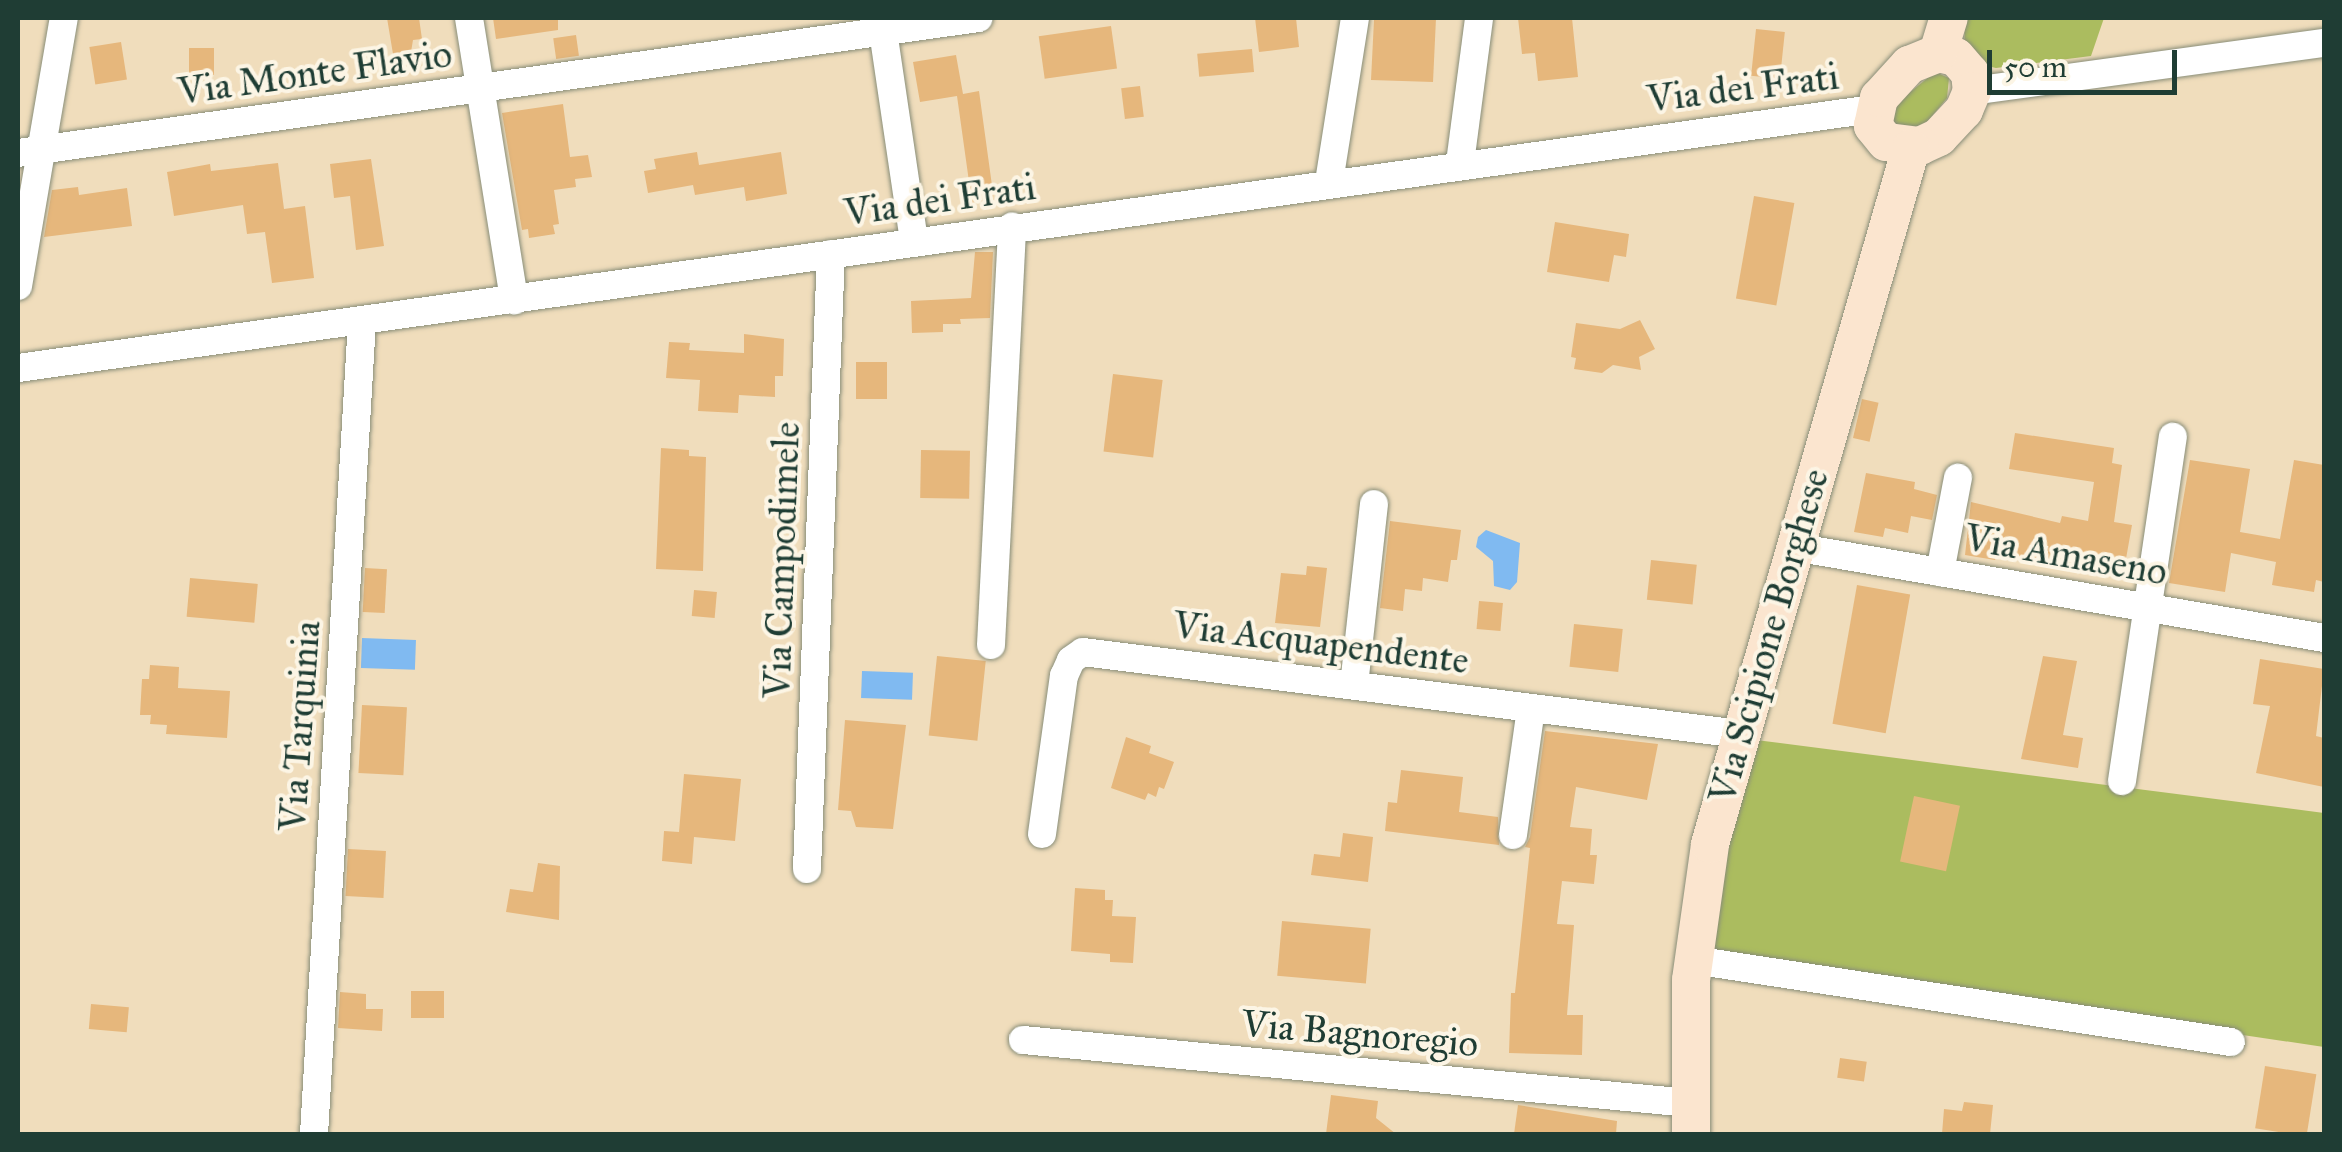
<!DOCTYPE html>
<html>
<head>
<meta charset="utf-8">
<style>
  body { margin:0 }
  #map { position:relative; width:2342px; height:1152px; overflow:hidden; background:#f0ddbc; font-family:"IM FELL Great Primer",serif }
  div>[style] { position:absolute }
  .green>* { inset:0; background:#abbc5f }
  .water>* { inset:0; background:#80baf1; transform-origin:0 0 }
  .building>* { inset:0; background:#e6b77c; transform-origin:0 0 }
  .roads { filter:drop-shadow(0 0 2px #888d78) drop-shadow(0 0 2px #888d78) }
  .minor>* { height:28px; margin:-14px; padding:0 14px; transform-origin:14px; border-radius:14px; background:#fff }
  .secondary>* { height:38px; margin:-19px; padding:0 19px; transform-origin:19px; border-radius:19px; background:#fbe5cf }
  span { translate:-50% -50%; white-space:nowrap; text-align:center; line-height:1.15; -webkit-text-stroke:8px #fcf5e5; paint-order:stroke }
  .street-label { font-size:38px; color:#1f3d34 }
  .frame { position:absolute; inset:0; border:20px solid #1f3d34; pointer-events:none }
  .scale { position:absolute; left:1987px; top:50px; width:190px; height:45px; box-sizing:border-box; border:5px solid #1f3d34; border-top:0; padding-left:12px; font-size:30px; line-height:35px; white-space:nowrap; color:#1f3d34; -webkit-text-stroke:8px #fcf5e5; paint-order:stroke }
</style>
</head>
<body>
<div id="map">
  <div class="green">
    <div style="clip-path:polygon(1964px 18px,2104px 18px,2091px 56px,1996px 68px,1979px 64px,1965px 47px)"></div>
    <div style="clip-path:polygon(1935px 72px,1949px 78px,1947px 98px,1923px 127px,1896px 131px,1892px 119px,1898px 102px)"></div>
    <div style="clip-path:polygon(1756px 740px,2324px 813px,2324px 1047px,1704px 955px,1716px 870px)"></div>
  </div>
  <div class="water">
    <div style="clip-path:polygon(1486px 530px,1520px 543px,1517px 582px,1510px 590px,1494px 586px,1493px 561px,1476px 547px,1478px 537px)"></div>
    <div style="left:362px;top:638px;width:54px;height:30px;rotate:2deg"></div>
    <div style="left:862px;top:671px;width:51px;height:27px;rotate:2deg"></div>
  </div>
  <div class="building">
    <div style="clip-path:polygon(387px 18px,419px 18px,422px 39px,413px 40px,411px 52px,393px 54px)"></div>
    <div style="clip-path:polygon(493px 18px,558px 18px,558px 30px,496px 39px)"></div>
    <div style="clip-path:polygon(1255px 18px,1296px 18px,1299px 47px,1259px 52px)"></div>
    <div style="clip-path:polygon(1402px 18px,1436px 18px,1433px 82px,1371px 80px,1374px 20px)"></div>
    <div style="clip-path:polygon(1518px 18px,1572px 18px,1578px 77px,1538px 81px,1535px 53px,1522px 54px)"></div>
    <div style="left:1111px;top:26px;width:43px;height:73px;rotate:82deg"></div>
    <div style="left:1756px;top:29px;width:29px;height:47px;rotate:6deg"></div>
    <div style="left:576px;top:35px;width:21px;height:23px;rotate:82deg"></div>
    <div style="left:121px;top:42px;width:38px;height:32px;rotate:81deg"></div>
    <div style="left:214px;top:48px;width:27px;height:25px;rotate:90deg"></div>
    <div style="left:1252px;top:49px;width:23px;height:55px;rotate:85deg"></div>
    <div style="clip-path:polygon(956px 55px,963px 94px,979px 91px,994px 200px,972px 203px,957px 96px,920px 102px,913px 62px)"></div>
    <div style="left:1140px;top:86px;width:31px;height:19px;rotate:83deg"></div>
    <div style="clip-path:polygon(563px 104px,570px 157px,588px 155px,592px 177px,575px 179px,576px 187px,554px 190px,559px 224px,553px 225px,555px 234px,529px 238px,528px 229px,522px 230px,502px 113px)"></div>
    <div style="clip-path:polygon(697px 152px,699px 165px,781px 152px,787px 194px,746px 201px,744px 187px,695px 195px,693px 185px,648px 193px,644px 171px,656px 169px,654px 159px)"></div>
    <div style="clip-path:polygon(371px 159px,384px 246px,356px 250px,350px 196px,334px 198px,330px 164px)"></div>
    <div style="clip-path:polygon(278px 163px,284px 209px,305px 206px,314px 278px,272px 283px,265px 232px,247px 234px,243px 205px,174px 216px,167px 172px,210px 164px,211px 171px)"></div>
    <div style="clip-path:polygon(78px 187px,79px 195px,127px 188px,132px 226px,44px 237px,52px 190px)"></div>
    <div style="left:1754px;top:196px;width:41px;height:104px;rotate:10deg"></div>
    <div style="clip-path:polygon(1555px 222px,1629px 234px,1626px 257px,1614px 255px,1609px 282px,1547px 272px)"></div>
    <div style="clip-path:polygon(975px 252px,993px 252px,990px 318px,960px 319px,961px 324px,943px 324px,943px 332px,912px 333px,911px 301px,971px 298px)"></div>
    <div style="clip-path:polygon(1640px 320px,1655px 349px,1639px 357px,1641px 370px,1613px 365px,1602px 373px,1574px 369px,1576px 358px,1571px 357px,1576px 323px,1620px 329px)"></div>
    <div style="clip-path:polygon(744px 334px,784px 339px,783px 376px,775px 376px,775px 397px,739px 395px,738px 413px,698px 411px,700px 380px,666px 378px,669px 342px,690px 343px,689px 350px,744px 353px)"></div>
    <div style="left:856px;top:362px;width:31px;height:37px"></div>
    <div style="left:1113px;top:374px;width:50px;height:78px;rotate:7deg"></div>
    <div style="left:1862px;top:399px;width:17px;height:40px;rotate:13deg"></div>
    <div style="clip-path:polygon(2015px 433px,2114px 448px,2112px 463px,2122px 465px,2114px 522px,2132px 525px,2124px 570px,2072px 561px,2071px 567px,1997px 554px,1995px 560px,1965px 555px,1971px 502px,2060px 523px,2062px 516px,2088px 521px,2094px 482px,2009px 469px)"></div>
    <div style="clip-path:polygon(661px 448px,689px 450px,689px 456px,706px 457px,703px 571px,656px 569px)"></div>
    <div style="left:921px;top:450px;width:49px;height:48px;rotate:1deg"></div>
    <div style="clip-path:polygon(2190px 460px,2250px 469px,2240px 532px,2280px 539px,2294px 460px,2324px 465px,2324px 582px,2316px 580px,2314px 592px,2272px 585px,2276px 562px,2231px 553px,2225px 592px,2169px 583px)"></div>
    <div style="clip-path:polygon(1866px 473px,1915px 482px,1914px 489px,1937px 495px,1932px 520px,1911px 516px,1908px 533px,1885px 528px,1883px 537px,1854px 532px)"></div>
    <div style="clip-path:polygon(1390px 521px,1461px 530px,1457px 560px,1451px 560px,1448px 582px,1423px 578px,1422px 591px,1405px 589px,1403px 611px,1380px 608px)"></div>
    <div style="left:1651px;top:560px;width:46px;height:40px;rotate:6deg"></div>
    <div style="clip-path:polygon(1307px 566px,1327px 568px,1320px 627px,1275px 623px,1281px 573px,1306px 575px)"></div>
    <div style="left:365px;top:568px;width:22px;height:44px;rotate:3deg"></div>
    <div style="left:190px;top:578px;width:68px;height:39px;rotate:5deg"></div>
    <div style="left:1857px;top:585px;width:54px;height:141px;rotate:10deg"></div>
    <div style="left:694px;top:590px;width:23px;height:26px;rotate:5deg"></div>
    <div style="left:1479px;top:601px;width:24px;height:28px;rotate:5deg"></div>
    <div style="left:1574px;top:624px;width:49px;height:43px;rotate:6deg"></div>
    <div style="left:937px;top:656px;width:49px;height:80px;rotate:6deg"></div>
    <div style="clip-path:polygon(2043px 656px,2077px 661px,2063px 735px,2083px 738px,2078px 768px,2021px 759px)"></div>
    <div style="clip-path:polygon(2260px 659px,2324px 669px,2316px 736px,2324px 738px,2324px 787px,2256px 773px,2270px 706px,2253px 704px)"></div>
    <div style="clip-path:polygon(150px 665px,179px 667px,178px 688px,230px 691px,227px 738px,166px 734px,167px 725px,150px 724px,151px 715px,140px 715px,142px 679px,149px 679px)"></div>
    <div style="left:362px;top:705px;width:45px;height:68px;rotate:3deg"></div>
    <div style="clip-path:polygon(845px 720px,906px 725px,893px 829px,856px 827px,851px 811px,838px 810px)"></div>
    <div style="clip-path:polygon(1545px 731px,1658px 744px,1647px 800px,1576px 787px,1570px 827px,1592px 829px,1590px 855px,1597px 855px,1594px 884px,1562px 881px,1557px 924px,1574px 925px,1567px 1015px,1583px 1015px,1582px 1055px,1509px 1053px,1511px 993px,1515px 993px,1530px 848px,1525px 847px,1530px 837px)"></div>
    <div style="clip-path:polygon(1126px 737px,1151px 746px,1149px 753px,1174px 762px,1164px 789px,1159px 787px,1156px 797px,1148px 793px,1145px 800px,1111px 788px)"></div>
    <div style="clip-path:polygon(1401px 770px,1463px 777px,1459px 812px,1498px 817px,1499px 845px,1385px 831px,1388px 802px,1397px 803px)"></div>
    <div style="clip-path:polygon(684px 774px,741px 779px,735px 841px,694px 837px,692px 864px,662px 861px,664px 831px,679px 832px)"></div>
    <div style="left:1914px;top:796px;width:47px;height:67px;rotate:12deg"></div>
    <div style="clip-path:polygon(1343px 833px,1373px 837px,1368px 882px,1311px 875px,1314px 854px,1340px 857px)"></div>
    <div style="left:348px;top:849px;width:38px;height:47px;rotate:3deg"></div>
    <div style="clip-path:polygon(538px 863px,560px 866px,559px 920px,506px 912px,510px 889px,533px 892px)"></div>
    <div style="clip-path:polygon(1075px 888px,1105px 890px,1105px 900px,1113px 900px,1112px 916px,1136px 917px,1133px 963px,1110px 962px,1110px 954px,1071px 951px)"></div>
    <div style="left:1282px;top:921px;width:89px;height:55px;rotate:5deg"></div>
    <div style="left:411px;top:991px;width:33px;height:27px"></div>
    <div style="clip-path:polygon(340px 992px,366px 994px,366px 1009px,383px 1009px,382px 1031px,338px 1028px)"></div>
    <div style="left:91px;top:1004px;width:38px;height:25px;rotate:5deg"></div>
    <div style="left:1840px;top:1058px;width:27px;height:20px;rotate:8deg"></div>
    <div style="left:2265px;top:1066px;width:52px;height:63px;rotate:9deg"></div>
    <div style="clip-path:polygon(1331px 1095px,1378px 1101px,1376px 1118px,1396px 1134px,1326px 1134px)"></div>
    <div style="clip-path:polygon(1964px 1102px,1993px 1105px,1990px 1134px,1942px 1134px,1944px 1109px,1962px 1111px)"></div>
    <div style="clip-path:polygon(1518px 1105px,1617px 1121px,1616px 1134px,1514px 1134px)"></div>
  </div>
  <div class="roads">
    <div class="minor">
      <div style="left:469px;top:18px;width:286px;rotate:80.9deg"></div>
      <div style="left:883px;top:31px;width:212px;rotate:81.6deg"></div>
      <div style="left:1972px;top:91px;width:355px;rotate:-7.8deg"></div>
      <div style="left:18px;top:153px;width:970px;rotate:-8deg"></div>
      <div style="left:1460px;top:163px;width:146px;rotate:-82.5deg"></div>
      <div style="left:1329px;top:182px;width:166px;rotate:-81deg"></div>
      <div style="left:18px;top:286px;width:272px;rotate:-80.3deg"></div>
      <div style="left:18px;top:368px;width:1873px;rotate:-7.95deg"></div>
      <div style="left:1794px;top:547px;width:538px;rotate:9.74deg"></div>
      <div style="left:1940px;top:572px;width:96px;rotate:-79.2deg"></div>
      <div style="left:991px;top:645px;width:419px;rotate:-87.1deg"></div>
      <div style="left:1354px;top:685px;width:182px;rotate:-83.7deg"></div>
      <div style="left:2122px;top:781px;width:348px;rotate:-81.6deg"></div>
      <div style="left:1042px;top:834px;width:160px;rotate:-82.1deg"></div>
      <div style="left:1064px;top:676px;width:17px;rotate:-66deg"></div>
      <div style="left:1071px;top:660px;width:14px;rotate:-34deg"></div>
      <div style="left:1083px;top:652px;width:662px;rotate:7.11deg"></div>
      <div style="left:1513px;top:835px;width:128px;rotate:-81.9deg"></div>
      <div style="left:807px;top:869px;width:615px;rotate:-87.77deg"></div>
      <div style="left:1693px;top:960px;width:544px;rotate:8.67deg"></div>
      <div style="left:1023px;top:1040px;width:670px;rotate:5.4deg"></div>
      <div style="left:314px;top:1134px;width:813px;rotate:-86.62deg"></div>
    </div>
    <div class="secondary">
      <div style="left:1938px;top:53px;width:18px;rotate:13deg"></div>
      <div style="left:1956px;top:57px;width:21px;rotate:49deg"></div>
      <div style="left:1970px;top:73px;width:18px;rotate:84deg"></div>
      <div style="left:1972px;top:91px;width:21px;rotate:113deg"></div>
      <div style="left:1964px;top:110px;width:37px;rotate:133deg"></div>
      <div style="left:1939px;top:137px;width:21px;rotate:155deg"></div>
      <div style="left:1920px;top:146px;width:34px;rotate:-173deg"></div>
      <div style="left:1886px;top:142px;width:21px;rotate:-129deg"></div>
      <div style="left:1873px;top:126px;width:29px;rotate:-78deg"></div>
      <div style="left:1879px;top:98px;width:45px;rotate:-47.7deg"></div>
      <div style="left:1909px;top:65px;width:31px;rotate:-22deg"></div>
      <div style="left:1938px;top:53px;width:37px;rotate:-73deg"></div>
      <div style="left:1691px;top:1134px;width:154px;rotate:-90deg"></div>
      <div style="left:1691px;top:980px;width:137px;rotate:-82deg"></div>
      <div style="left:1710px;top:844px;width:724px;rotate:-73.89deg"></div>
    </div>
  </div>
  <div class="street-label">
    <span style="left:315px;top:73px;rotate:-8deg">Via Monte Flavio</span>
    <span style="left:1743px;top:88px;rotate:-7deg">Via dei Frati</span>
    <span style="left:940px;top:200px;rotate:-8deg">Via dei Frati</span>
    <span style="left:2066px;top:555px;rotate:10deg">Via Amaseno</span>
    <span style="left:782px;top:560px;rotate:-88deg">Via Campodimele</span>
    <span style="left:1769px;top:636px;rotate:-74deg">Via Scipione Borghese</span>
    <span style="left:1321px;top:643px;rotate:7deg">Via Acquapendente</span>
    <span style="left:300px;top:726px;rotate:-86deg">Via Tarquinia</span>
    <span style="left:1360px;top:1034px;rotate:5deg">Via Bagnoregio</span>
  </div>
  <div class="frame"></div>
  <div class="scale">50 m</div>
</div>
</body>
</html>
